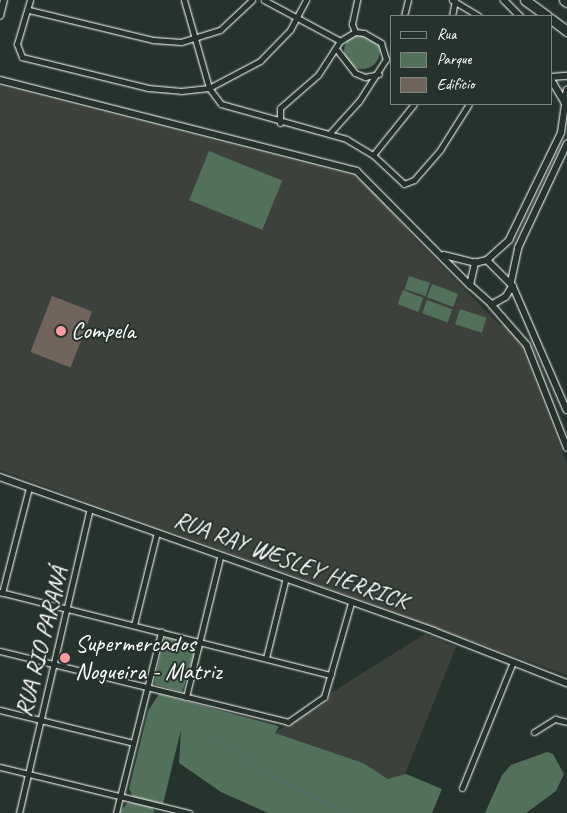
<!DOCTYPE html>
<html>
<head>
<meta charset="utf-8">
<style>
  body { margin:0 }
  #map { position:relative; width:567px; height:813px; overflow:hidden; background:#26332d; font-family:Caveat,sans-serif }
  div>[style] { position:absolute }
  .built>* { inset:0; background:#3c423b }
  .green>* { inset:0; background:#53715a; transform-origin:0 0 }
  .round { border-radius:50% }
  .stream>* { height:1px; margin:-0.5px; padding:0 0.5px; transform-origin:0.5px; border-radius:0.5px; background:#496d6e }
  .building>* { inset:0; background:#70645c; transform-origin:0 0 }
  .roads { filter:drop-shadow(0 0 1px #fff) drop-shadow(0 0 1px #fff) }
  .minor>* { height:5px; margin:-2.5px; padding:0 2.5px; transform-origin:2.5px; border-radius:2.5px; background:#26332d }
  .tertiary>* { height:5.5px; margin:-2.75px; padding:0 2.75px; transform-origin:2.75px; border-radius:2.75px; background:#26332d }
  .motorway>* { height:9px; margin:-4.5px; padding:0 4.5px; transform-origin:4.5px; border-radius:4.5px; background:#26332d }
  .dots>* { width:14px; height:14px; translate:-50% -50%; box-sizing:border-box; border:2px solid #26332d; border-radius:50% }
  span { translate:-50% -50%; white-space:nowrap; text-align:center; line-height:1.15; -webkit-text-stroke:4px #26332d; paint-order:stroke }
  .poi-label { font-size:24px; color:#fff }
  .left { translate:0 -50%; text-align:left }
  .street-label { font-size:24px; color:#fff }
  .legend { position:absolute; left:390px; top:15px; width:162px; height:90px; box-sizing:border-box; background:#26332d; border:1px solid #7d8581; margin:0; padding:6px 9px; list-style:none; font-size:15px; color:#fff }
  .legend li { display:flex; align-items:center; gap:10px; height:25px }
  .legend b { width:25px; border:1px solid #7d8581 }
</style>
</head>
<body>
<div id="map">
  <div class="built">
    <div style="clip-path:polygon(0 86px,352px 175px,375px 192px,416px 240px,501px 326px,504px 323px,521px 345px,567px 464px,567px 675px,0 470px)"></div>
    <div style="clip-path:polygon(425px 634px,456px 647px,405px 774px,400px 778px,388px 779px,363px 763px,274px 733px,327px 702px,331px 693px)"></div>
  </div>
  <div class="green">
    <div class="round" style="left:344px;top:33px;width:36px;height:36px"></div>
    <div style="left:209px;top:151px;width:79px;height:53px;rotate:22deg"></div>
    <div style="left:409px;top:276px;width:22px;height:14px;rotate:18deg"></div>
    <div style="left:432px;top:284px;width:28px;height:14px;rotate:21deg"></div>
    <div style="left:403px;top:290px;width:22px;height:15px;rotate:21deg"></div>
    <div style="left:427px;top:300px;width:27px;height:14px;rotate:20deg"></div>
    <div style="left:460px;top:309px;width:28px;height:16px;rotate:18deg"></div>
    <div style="clip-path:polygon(168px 637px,197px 647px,182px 692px,154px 684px,164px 639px)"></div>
    <div style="clip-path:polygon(159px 694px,275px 725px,279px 727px,275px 733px,363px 763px,388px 779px,406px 774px,442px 789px,432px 813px,268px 813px,221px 792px,179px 763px,181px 730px,163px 804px,133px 797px,129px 789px,148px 711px)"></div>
    <div style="clip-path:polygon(547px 752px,553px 754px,564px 774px,556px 791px,526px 813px,485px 813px,502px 775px,511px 765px)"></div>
    <div style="clip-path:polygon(128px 802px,152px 807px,155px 813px,119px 813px)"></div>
  </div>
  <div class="stream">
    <div style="left:216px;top:740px;width:77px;rotate:32.2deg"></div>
    <div style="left:281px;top:781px;width:75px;rotate:25.2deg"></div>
  </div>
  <div class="building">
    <div style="left:52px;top:296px;width:43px;height:60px;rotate:21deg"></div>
  </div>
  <div class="roads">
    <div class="minor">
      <div style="left:30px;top:0;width:46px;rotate:106.5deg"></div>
      <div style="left:17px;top:44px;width:14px;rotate:69deg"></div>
      <div style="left:22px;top:57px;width:130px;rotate:13.8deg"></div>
      <div style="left:148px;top:88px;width:33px;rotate:5deg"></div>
      <div style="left:181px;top:91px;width:28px;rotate:-6deg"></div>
      <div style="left:209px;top:88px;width:58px;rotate:-27.9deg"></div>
      <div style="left:260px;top:61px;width:43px;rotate:-45.9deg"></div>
      <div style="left:290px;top:30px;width:34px;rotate:-62deg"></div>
      <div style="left:184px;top:0;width:91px;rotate:74.1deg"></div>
      <div style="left:209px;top:88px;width:20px;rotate:53deg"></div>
      <div style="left:221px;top:104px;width:130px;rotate:15.6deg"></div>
      <div style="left:346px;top:139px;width:31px;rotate:31deg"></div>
      <div style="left:373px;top:155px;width:42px;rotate:43.1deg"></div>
      <div style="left:404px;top:184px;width:11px;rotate:-22deg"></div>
      <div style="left:414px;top:180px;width:40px;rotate:-49deg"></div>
      <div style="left:440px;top:150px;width:54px;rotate:-57.8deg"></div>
      <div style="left:264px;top:0;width:86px;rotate:28.3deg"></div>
      <div style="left:452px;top:0;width:31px;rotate:31deg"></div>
      <div style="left:29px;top:10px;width:128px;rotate:13.6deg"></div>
      <div style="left:153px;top:40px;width:28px;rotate:4deg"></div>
      <div style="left:181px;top:42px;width:41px;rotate:-17.1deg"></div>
      <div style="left:220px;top:30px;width:44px;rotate:-43.2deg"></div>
      <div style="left:404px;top:16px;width:16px;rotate:-76deg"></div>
      <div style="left:452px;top:16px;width:15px;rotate:-79deg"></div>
      <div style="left:355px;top:32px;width:9px;rotate:-111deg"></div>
      <div style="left:352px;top:24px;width:25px;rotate:-78deg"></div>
      <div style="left:337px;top:50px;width:29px;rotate:52deg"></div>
      <div style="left:355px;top:73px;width:11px;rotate:22deg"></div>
      <div style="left:365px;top:77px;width:14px;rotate:-12deg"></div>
      <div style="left:280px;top:123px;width:15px;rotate:-90deg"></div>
      <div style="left:280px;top:108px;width:50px;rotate:-41deg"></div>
      <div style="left:318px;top:75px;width:40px;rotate:-57.1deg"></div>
      <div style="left:340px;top:41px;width:17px;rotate:-31deg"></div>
      <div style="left:355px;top:32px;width:9px;rotate:6deg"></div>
      <div style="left:364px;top:33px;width:20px;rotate:30deg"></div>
      <div style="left:381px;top:43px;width:17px;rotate:73deg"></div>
      <div style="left:386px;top:59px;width:50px;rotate:122.7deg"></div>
      <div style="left:359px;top:101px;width:43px;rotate:132.2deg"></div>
      <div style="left:373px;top:155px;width:65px;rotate:-51.2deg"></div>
      <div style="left:0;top:592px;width:341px;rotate:14.1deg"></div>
      <div style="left:2px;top:593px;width:108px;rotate:-75.6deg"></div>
      <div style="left:134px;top:625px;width:96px;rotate:-76.1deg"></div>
      <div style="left:0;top:651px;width:297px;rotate:13.8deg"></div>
      <div style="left:288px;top:722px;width:44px;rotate:-34.8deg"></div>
      <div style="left:324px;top:697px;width:98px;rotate:-74deg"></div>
      <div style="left:266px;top:658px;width:79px;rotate:-76.1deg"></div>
      <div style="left:186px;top:697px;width:143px;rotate:-76.3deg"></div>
      <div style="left:0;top:710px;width:137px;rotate:13.9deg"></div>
      <div style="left:534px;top:732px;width:25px;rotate:-32deg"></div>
      <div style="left:555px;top:719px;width:12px;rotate:14deg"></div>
      <div style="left:0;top:767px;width:195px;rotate:13.7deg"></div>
      <div style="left:462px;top:788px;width:136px;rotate:-68deg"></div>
      <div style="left:19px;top:813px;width:312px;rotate:-76.9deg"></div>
      <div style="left:116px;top:813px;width:187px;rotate:-76deg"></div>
    </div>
    <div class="tertiary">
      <div style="left:504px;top:0;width:23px;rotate:45deg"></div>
      <div style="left:0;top:16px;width:16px;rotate:-76deg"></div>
      <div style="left:551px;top:77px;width:16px;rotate:-4deg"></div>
      <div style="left:551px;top:79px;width:26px;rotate:59deg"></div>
      <div style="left:0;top:80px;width:368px;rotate:14.3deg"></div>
      <div style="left:357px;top:171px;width:161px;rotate:45.3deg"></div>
      <div style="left:564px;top:102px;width:12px;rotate:-76deg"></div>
      <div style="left:444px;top:255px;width:32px;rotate:14deg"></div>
      <div style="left:487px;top:260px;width:30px;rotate:-42deg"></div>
      <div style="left:509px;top:240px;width:119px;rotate:-64.1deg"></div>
      <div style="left:561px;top:133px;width:29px;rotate:-82deg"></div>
      <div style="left:487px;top:260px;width:37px;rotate:45deg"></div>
      <div style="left:513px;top:286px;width:13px;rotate:122deg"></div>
      <div style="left:506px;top:297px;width:16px;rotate:150deg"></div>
      <div style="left:492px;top:305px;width:30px;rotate:-138deg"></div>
      <div style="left:470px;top:285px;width:23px;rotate:-77deg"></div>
      <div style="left:475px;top:263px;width:12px;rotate:-14deg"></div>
      <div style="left:511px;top:282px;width:35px;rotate:-78deg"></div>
      <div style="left:518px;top:248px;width:115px;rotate:-64.8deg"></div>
      <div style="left:513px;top:286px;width:135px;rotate:66.5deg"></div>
      <div style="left:492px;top:305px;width:53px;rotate:48.8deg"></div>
      <div style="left:527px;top:345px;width:110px;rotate:68.6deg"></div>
      <div style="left:0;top:477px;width:461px;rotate:19.5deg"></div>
      <div style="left:434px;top:631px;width:143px;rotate:21.4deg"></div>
    </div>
    <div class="motorway">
      <div style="left:525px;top:0;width:27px;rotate:36deg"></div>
      <div style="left:564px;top:0;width:4px;rotate:34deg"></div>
      <div style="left:551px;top:19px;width:20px;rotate:37deg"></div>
    </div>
  </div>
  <div class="dots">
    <div style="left:61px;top:331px;background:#ff9aa2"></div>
    <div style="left:65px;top:658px;background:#ff9aa2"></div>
  </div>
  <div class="poi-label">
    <span class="left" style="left:71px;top:331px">Compela</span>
    <span class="left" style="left:75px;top:658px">Supermercados<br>Nogueira - Matriz</span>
  </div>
  <div class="street-label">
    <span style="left:291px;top:561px;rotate:20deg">RUA RAY WESLEY HERRICK</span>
    <span style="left:42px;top:642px;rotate:-76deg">RUA RIO PARANÁ</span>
  </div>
  <ul class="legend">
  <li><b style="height:6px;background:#26332d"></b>Rua</li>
  <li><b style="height:14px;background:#53715a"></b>Parque</li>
  <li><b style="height:14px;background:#70645c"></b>Edifício</li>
  </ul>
</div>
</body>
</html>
